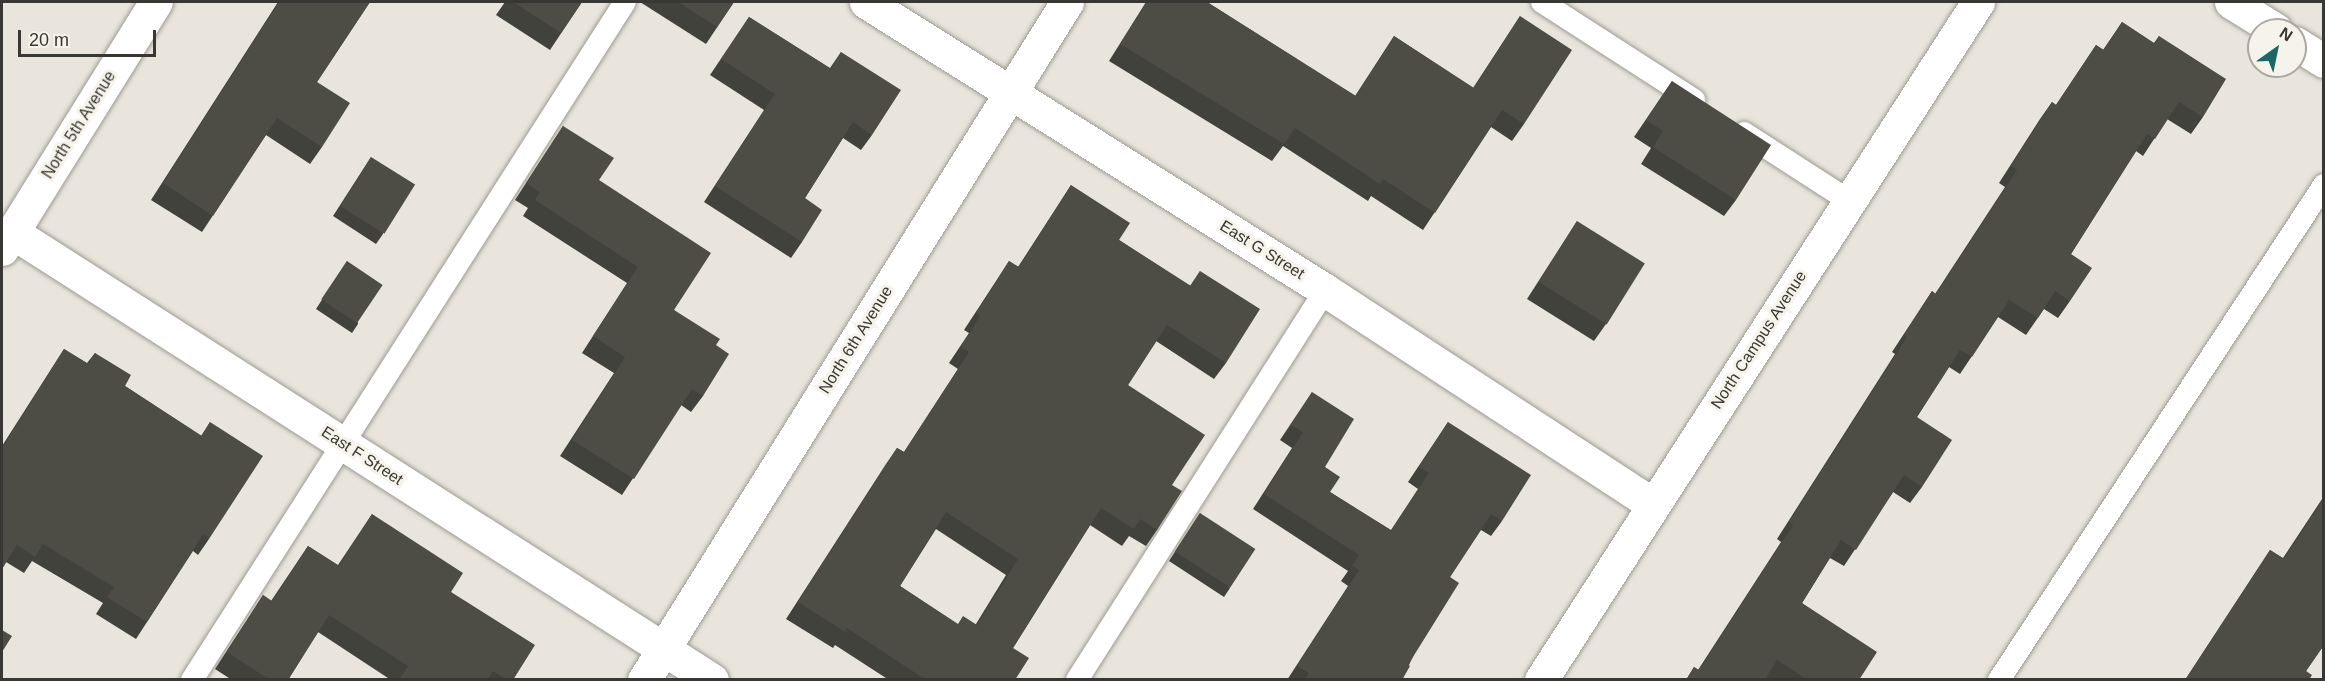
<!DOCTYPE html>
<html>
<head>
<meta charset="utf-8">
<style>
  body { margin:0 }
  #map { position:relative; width:2325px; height:681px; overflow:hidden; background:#e9e5dd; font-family:Helvetica,sans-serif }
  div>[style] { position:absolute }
  .roads { filter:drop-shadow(0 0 2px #9d9a92) drop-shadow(0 0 2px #9d9a92) }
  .lane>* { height:22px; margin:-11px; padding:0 11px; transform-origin:11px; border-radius:11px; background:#fff }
  .street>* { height:33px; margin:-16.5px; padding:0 16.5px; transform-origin:16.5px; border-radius:16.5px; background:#fff }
  .secondary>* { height:33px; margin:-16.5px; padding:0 16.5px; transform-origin:16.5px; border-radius:16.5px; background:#fff }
  .wall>* { inset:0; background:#42423c }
  .building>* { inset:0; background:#4d4d46; transform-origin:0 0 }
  span { translate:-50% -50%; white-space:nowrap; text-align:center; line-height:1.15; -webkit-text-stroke:6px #f6f3ea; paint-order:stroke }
  .street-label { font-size:16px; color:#383734 }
  .frame { position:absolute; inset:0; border:3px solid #383734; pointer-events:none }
  .north { position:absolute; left:2247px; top:18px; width:60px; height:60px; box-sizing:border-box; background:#f6f3ea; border:2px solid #aaa8a1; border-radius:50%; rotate:33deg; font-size:16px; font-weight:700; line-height:24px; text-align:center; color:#383734 }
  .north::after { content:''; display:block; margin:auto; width:21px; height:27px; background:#196766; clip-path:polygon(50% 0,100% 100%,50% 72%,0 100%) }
  .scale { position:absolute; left:18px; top:30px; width:138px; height:27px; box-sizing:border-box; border:3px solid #383734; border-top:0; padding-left:8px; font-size:18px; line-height:21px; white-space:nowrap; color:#383734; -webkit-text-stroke:4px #f6f3ea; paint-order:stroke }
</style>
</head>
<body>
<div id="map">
  <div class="roads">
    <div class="lane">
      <div style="left:1542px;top:2px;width:181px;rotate:32.8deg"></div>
      <div style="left:1744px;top:133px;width:124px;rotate:32.8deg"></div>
      <div style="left:192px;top:680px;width:804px;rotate:-57.44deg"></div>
      <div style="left:1077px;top:680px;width:462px;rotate:-57.5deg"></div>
      <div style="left:1999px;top:680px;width:592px;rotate:-56.71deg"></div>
    </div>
    <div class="street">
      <div style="left:866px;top:2px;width:542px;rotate:32.11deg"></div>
      <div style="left:1325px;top:290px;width:392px;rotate:33.2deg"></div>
      <div style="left:12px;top:232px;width:831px;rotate:32.62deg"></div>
      <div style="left:2px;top:249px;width:291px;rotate:-58.1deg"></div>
      <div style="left:644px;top:680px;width:799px;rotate:-58.04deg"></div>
    </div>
    <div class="secondary">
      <div style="left:2231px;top:2px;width:53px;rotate:31.9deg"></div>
      <div style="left:2295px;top:43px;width:34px;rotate:32deg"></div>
      <div style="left:1541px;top:680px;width:807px;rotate:-57.2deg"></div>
    </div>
  </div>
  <div class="wall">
    <div style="clip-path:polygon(278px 2px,370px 2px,317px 82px,322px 147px,310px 164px,266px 135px,202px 232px,151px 200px)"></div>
    <div style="clip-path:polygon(505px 2px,582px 2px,550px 50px,496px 15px)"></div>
    <div style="clip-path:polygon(640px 2px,734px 2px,706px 44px)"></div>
    <div style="clip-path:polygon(1146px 2px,1207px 2px,1355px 96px,1394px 36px,1473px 88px,1520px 16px,1524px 124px,1512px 141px,1491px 127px,1423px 230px,1371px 196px,1368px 201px,1283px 146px,1272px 161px,1109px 61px)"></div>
    <div style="clip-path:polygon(749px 17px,830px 68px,841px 52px,872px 135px,861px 150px,843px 138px,805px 198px,802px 242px,791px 258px,704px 202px,764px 110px,710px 75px)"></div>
    <div style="clip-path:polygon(2122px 22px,2154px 43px,2159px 36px,2203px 117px,2191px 134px,2167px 119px,2143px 156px,2136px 151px,2071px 254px,2070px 301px,2058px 318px,2044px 309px,2026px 335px,1998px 317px,1960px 374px,1949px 367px,1917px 417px,1922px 487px,1910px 503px,1893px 492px,1844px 566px,1830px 558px,1802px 603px,1859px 680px,1770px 680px,1767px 678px,1765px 680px,1686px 680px,1694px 667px,1698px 670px,1781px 542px,1777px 539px,1895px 354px,1892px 352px,1932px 291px,1935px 294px,2005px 187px,1999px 183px,2040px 119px,2052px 102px,2056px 105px,2096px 45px,2103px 50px)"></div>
    <div style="clip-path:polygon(1672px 81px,1736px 200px,1724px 216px,1641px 164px,1651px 148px,1634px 137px)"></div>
    <div style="clip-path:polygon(563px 126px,599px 180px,674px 310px,716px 345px,703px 396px,691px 412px,681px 405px,622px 495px,560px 456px,614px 373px,582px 353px,627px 283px,523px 216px,528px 208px,515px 200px)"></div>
    <div style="clip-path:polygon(371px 157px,383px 234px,376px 244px,333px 216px)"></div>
    <div style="clip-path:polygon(evenodd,1071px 185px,1119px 240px,1190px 286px,1200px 271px,1226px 363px,1214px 379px,1156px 341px,1128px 385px,1172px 485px,1157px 530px,1146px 546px,1129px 536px,1122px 546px,1090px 525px,1013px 648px,1015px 680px,889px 680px,835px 645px,833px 648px,786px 619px,886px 464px,897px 448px,904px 452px,958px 369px,949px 363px,969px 333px,964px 330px,998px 278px,1009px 261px,1018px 267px,1071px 185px,936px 529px,1006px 575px,976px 624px,957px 624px,900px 586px,936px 529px)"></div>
    <div style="clip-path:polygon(1577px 221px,1606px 324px,1594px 341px,1527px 299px)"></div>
    <div style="clip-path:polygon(347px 261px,358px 324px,352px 333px,316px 309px)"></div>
    <div style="clip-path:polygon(64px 349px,87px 363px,95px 353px,125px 386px,201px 436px,210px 422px,209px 539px,198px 555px,193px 551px,136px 639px,96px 614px,103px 603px,32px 561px,24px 573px,6px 562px,2px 569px,2px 446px)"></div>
    <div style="clip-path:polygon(1312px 392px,1325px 467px,1330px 492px,1391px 530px,1418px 489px,1408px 482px,1448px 422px,1502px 521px,1491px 536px,1481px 530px,1450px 577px,1402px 680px,1287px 680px,1348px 586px,1341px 581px,1348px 571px,1253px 509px,1292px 448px,1280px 440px)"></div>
    <div style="clip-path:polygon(2324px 496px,2324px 645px,2306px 671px,2309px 680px,2185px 680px,2270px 550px,2283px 558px)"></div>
    <div style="clip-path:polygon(1200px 513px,1230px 588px,1224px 597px,1169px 561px)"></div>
    <div style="clip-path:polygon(372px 514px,451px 592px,513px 680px,391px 680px,318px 632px,288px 680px,232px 680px,215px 669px,263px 595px,271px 601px,308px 546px,338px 565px)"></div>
  </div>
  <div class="building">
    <div style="clip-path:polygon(279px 2px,370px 2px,317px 82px,350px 103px,322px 147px,277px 118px,213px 216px,163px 183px)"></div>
    <div style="clip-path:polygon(513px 2px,582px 2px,561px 33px)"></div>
    <div style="clip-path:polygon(678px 2px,734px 2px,717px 27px)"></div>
    <div style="clip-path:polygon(1147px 2px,1207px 2px,1356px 96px,1394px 36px,1474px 88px,1520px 16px,1572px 50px,1524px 124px,1502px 110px,1435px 213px,1383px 179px,1380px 184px,1295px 128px,1284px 144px,1120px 44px)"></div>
    <div style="clip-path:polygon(749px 17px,831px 69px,841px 52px,901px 90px,872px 135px,853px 122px,805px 198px,822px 210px,802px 242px,715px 186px,775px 94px,721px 59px)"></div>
    <div style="clip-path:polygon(2122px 22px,2155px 44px,2159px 36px,2226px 79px,2203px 117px,2179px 102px,2155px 139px,2147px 134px,2071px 254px,2092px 268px,2070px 301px,2055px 291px,2038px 318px,2009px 300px,1972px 357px,1960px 350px,1917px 417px,1952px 440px,1922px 487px,1904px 475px,1856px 550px,1841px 540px,1802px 603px,1877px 652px,1859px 680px,1808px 680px,1777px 660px,1765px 680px,1686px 680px,1694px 667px,1699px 670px,1793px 525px,1789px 522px,1907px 337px,1904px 335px,1932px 291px,1936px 294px,2017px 170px,2011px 166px,2052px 102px,2056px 105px,2096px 45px,2104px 50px)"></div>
    <div style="clip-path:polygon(1672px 81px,1771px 145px,1736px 200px,1653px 147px,1663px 131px,1646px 120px)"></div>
    <div style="clip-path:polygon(563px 126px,614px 158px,599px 180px,711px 253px,674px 310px,720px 339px,716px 345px,729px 354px,703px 396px,692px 389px,634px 479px,572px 440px,625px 357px,593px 336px,638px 267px,535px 200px,540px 192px,526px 183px)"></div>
    <div style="left:371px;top:157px;width:52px;height:58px;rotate:32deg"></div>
    <div style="clip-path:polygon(evenodd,1071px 185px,1130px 223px,1119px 240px,1191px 286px,1200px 271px,1260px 309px,1226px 363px,1167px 325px,1128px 385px,1205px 435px,1172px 485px,1182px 491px,1157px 530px,1140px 519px,1134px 529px,1101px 508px,1013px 648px,1029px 658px,1015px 680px,926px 680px,847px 628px,845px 632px,798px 602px,897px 448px,904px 452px,969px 352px,961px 347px,980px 316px,976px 313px,1009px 261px,1019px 267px,1071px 185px,946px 512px,1018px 559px,977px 625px,963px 616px,958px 624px,900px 586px,946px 512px)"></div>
    <div style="left:1577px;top:221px;width:80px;height:72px;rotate:32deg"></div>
    <div style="left:347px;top:261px;width:43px;height:46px;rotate:34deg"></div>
    <div style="clip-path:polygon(64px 349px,88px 364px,95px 353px,131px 375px,125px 386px,202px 436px,210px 422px,263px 456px,209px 539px,203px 534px,147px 622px,107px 597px,114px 587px,43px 544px,35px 557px,17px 545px,2px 569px,2px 448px)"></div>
    <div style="clip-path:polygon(1312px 392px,1354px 419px,1325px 467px,1340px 477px,1330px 492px,1391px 531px,1429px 473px,1419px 467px,1448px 422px,1531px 475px,1502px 521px,1491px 514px,1450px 577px,1459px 583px,1408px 665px,1410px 666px,1402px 680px,1305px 680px,1309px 673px,1297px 666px,1359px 570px,1352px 566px,1359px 555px,1264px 494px,1303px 432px,1291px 425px)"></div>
    <div style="clip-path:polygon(2324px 498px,2324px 645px,2306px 671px,2312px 675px,2309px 680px,2185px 680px,2270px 550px,2284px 559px)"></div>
    <div style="left:1200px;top:513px;width:66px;height:46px;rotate:33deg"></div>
    <div style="clip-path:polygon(372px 514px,463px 573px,451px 592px,535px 645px,513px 680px,507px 680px,493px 671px,487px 680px,399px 680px,408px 666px,329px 615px,288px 680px,270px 680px,227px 652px,263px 595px,272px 601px,308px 546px,339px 566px)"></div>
    <div style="clip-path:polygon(2px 630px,12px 636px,2px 652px)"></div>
  </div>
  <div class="street-label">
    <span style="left:79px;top:125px;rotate:-58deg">North 5th Avenue</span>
    <span style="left:1262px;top:250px;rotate:32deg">East G Street</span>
    <span style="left:856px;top:340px;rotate:-58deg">North 6th Avenue</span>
    <span style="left:1759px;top:340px;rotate:-57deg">North Campus Avenue</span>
    <span style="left:362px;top:456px;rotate:33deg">East F Street</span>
  </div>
  <div class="frame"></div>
  <div class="north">N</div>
  <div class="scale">20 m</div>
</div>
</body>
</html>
